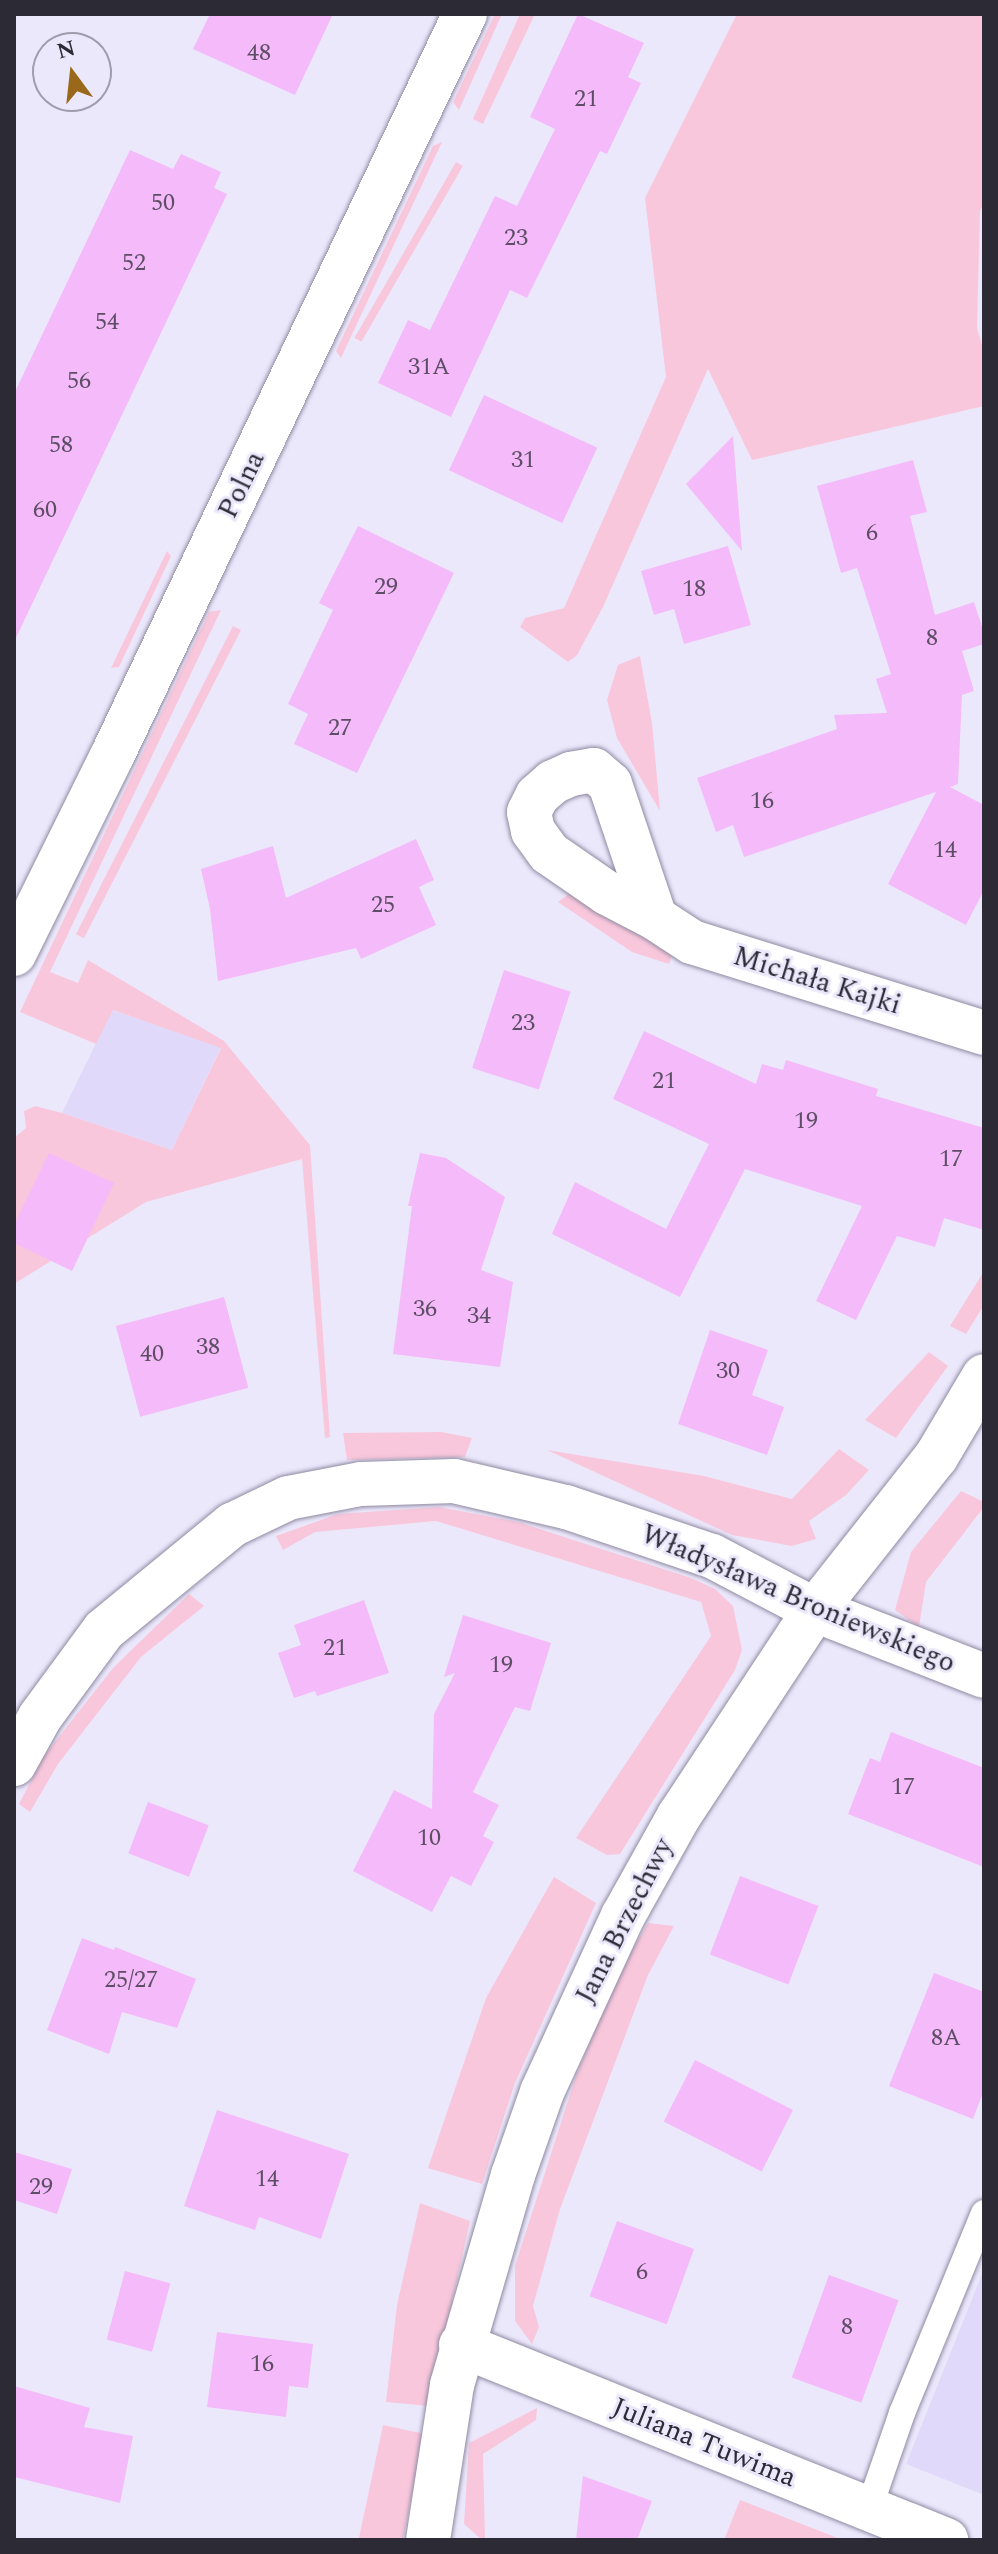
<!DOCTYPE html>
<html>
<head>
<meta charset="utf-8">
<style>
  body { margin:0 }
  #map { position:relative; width:998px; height:2554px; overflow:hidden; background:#ece8fc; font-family:Spectral,serif }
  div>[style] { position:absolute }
  .built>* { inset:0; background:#e0d9f9 }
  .green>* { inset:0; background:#f9c7dc; transform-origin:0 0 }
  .building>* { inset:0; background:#f4baf9; transform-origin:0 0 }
  .roads { filter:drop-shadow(0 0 2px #8f8aa1) drop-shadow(0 0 2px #8f8aa1) }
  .lane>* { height:26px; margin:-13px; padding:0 13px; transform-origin:13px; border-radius:13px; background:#fff }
  .street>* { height:44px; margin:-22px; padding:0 22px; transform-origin:22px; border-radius:22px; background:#fff }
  span { translate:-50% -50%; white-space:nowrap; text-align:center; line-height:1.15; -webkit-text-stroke:6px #ece8fc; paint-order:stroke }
  .number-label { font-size:24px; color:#5e4e65 }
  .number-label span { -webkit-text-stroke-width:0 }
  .street-label { font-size:28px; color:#2c2a34 }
  .frame { position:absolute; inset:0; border:16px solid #2c2a34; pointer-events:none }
  .north { position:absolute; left:32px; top:32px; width:80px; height:80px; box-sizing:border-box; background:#ece8fc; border:2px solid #9f9cac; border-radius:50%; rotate:345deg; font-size:22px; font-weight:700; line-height:32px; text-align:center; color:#2c2a34 }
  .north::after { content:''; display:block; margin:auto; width:28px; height:36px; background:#99681b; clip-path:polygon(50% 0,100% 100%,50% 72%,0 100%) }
</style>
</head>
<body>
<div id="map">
  <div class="built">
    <div style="clip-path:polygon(112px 1010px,221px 1047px,172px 1150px,62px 1113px)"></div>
    <div style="clip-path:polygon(984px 2269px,984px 2495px,906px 2464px)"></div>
  </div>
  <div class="green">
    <div style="clip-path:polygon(495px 14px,502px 14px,459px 110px,453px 102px)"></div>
    <div style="clip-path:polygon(520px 14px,535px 14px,483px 124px,473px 119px)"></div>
    <div style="clip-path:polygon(737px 14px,984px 14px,984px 202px,980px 211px,977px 328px,984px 352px,984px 406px,752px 460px,708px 369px,603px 607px,577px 655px,568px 662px,520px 627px,525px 618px,564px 608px,666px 377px,645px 198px)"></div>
    <div style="clip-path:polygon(442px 142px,341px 358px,336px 351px,433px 146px)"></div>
    <div style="left:456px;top:162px;width:8px;height:203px;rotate:30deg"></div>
    <div style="clip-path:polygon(167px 551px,171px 556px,119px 667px,111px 668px)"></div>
    <div style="clip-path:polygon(221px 610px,50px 972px,78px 983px,88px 960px,224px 1041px,310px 1145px,330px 1437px,325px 1438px,302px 1159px,146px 1202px,14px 1284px,14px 1138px,26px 1128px,24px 1111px,35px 1106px,62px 1113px,172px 1150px,221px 1048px,113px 1010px,96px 1044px,20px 1012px,209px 612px)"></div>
    <div style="left:233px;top:626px;width:9px;height:346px;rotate:27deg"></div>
    <div style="clip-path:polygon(640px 656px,652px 723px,660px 811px,617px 738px,607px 700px,618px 665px)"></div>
    <div style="clip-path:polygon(570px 893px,676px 944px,669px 964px,632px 952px,558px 902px)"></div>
    <div style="clip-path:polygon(984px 1271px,984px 1305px,966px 1334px,950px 1326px)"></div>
    <div style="clip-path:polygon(929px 1352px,948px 1366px,896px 1438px,865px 1420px)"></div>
    <div style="clip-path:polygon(441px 1432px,472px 1438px,465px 1457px,347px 1460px,343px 1433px)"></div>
    <div style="clip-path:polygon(839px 1449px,869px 1470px,846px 1495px,809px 1521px,816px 1539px,792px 1546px,732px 1535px,547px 1450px,704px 1476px,792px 1499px)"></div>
    <div style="clip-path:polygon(961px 1491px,984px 1502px,984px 1507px,926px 1582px,919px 1627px,895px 1610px,911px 1552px)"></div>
    <div style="clip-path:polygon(439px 1507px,518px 1522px,691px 1578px,715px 1589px,733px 1606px,742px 1650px,735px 1670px,620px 1854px,607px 1855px,576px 1838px,711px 1636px,701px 1602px,436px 1521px,315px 1532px,283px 1550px,276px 1536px,338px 1514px)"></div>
    <div style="clip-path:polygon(189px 1594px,204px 1606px,141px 1657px,58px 1764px,30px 1812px,19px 1804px,44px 1756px,113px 1668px)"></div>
    <div style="clip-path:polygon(554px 1877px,596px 1903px,515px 2083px,482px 2184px,428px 2168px,486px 1998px)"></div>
    <div style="clip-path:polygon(648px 1923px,674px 1926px,648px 1975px,560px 2209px,533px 2306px,539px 2327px,532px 2344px,515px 2321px,515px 2266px,576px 2076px,620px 1971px)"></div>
    <div style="clip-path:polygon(420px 2203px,470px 2221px,429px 2406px,386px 2402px,397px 2305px)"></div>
    <div style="clip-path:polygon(537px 2408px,536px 2420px,483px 2454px,485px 2540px,482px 2540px,464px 2524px,469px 2443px)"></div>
    <div style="left:383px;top:2425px;width:43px;height:116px;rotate:12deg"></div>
    <div style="clip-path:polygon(740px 2500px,843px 2540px,724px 2540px)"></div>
  </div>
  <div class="building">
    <div style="clip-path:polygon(210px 14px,333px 14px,295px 95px,193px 49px)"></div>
    <div style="clip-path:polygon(578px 14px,644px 43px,628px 77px,641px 83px,607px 154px,600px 151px,527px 298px,510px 290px,451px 417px,378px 383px,408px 320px,430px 330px,495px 196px,517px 206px,555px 129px,530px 117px)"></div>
    <div style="clip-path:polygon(130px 150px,173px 169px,181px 154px,221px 172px,214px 188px,227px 194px,14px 642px,14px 394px)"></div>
    <div style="left:484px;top:395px;width:125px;height:83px;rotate:25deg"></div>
    <div style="clip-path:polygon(733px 436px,742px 551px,686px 484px)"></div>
    <div style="clip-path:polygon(913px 460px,927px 512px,910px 516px,935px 615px,974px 602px,984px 633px,984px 644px,962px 651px,974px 691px,962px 695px,958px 784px,950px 787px,984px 805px,984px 890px,966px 925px,888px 884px,936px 792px,744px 857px,733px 825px,716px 832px,697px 778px,837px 729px,834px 715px,887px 713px,876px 679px,891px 674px,857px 568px,841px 573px,817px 486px)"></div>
    <div style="clip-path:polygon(358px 526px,454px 573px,357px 773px,294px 744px,308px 714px,288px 704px,333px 610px,319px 603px)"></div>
    <div style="clip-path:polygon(728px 546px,751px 625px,684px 644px,674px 609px,654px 615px,641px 571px)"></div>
    <div style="clip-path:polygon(416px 839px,434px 880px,419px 887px,436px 925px,361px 959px,356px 948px,218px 981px,210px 909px,201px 869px,273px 846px,286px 898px)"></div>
    <div style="left:504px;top:970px;width:70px;height:103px;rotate:18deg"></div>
    <div style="clip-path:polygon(644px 1031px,756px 1084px,762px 1064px,783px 1070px,786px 1060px,878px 1089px,876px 1096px,984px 1128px,984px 1230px,944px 1218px,935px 1247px,897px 1236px,856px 1320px,816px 1301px,862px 1206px,745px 1169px,680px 1297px,552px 1234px,575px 1182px,666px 1229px,709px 1144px,613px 1099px)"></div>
    <div style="clip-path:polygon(49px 1153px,114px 1183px,72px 1271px,14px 1243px,14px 1225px)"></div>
    <div style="clip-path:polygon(420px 1153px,446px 1158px,505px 1197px,481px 1270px,513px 1282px,500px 1367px,393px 1354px,412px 1206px,408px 1206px)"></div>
    <div style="left:224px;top:1297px;width:94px;height:112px;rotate:75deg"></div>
    <div style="clip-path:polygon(710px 1330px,768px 1350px,752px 1395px,784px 1407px,767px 1455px,678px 1424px)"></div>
    <div style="clip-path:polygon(364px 1600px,389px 1673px,317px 1696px,315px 1691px,294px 1698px,278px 1653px,301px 1645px,294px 1625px)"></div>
    <div style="clip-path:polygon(463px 1615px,551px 1643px,530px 1711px,515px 1707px,473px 1792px,499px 1805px,483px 1836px,494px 1842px,471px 1886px,451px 1876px,432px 1912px,353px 1871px,394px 1790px,432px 1809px,434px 1714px,455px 1673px,444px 1677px)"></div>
    <div style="clip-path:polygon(891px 1732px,984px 1768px,984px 1867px,848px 1814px,870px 1758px,880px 1762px)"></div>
    <div style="left:148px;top:1802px;width:65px;height:55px;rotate:21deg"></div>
    <div style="left:740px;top:1876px;width:84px;height:84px;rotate:21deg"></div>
    <div style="clip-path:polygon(82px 1938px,114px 1950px,115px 1947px,196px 1979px,177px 2028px,122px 2012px,109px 2054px,47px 2030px)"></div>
    <div style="clip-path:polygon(934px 1973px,984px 1992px,984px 2090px,973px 2119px,889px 2086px)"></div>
    <div style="left:695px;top:2060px;width:110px;height:69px;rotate:27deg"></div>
    <div style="clip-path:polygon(217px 2110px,349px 2154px,321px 2239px,259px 2217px,255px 2230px,184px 2206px)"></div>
    <div style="clip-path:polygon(14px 2152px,72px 2169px,57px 2214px,14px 2200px)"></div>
    <div style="left:617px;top:2221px;width:82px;height:80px;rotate:20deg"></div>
    <div style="left:125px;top:2271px;width:47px;height:71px;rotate:15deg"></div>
    <div style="left:829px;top:2275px;width:74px;height:109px;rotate:20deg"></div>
    <div style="clip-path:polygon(217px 2332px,313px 2344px,308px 2388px,289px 2386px,286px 2417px,207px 2407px)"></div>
    <div style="clip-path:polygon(14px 2386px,90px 2408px,84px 2427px,133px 2436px,120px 2503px,14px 2477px)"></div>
    <div style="clip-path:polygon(583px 2476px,652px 2501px,637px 2540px,576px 2540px)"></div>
  </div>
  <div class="roads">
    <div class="lane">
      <div style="left:869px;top:2509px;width:102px;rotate:-71deg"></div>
      <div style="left:902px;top:2413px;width:216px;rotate:-67.7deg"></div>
    </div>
    <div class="street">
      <div style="left:655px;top:918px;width:54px;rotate:-152.5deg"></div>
      <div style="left:607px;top:893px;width:70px;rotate:-145.4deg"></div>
      <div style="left:549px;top:853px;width:27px;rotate:-126deg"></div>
      <div style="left:533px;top:831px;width:19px;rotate:-102deg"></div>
      <div style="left:529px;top:812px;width:18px;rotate:-63deg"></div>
      <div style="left:537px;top:796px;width:21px;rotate:-41deg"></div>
      <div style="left:553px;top:782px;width:20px;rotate:-24deg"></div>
      <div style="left:571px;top:774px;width:23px;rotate:-10deg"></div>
      <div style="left:594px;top:770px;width:21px;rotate:41deg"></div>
      <div style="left:610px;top:784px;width:141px;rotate:71.4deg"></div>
      <div style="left:655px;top:918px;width:44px;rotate:33deg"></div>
      <div style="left:692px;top:942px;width:306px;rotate:17.3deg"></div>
      <div style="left:14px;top:954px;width:221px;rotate:-63.7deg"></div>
      <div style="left:112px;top:756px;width:822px;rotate:-64.56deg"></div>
      <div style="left:14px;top:1764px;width:54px;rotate:-61deg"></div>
      <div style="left:40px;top:1717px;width:108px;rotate:-53.7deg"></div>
      <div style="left:104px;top:1630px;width:166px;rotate:-39.4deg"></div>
      <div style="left:232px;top:1525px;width:62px;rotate:-25.7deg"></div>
      <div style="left:288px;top:1498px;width:74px;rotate:-10.9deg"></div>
      <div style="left:361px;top:1484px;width:93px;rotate:-1.8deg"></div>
      <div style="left:454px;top:1481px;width:115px;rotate:13.1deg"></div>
      <div style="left:566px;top:1507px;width:154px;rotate:18.6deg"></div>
      <div style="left:712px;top:1556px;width:116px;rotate:27.7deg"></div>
      <div style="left:815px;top:1610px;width:181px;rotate:21.3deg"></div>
      <div style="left:461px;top:2345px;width:523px;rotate:21.9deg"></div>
      <div style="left:428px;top:2540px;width:157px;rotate:-81.2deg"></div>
      <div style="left:452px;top:2385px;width:219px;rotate:-73.8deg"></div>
      <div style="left:513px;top:2175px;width:88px;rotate:-70.7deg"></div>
      <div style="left:542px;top:2092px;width:194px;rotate:-65.3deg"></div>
      <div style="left:623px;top:1916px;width:115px;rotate:-60.8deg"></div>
      <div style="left:679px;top:1816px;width:247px;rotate:-56.6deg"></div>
      <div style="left:815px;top:1610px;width:195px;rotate:-51.7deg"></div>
      <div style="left:936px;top:1457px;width:94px;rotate:-59.3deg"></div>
    </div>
  </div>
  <div class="number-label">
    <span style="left:259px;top:54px">48</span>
    <span style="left:586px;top:100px">21</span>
    <span style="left:163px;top:204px">50</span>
    <span style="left:516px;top:239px">23</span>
    <span style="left:134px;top:264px">52</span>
    <span style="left:107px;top:323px">54</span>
    <span style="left:429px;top:368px">31A</span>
    <span style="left:79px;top:382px">56</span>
    <span style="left:61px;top:446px">58</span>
    <span style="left:523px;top:461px">31</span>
    <span style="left:45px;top:511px">60</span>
    <span style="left:872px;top:534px">6</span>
    <span style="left:386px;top:588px">29</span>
    <span style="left:694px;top:590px">18</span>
    <span style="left:932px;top:639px">8</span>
    <span style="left:340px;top:729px">27</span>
    <span style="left:762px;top:802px">16</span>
    <span style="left:945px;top:851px">14</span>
    <span style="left:383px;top:906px">25</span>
    <span style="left:523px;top:1024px">23</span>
    <span style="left:664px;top:1082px">21</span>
    <span style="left:806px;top:1122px">19</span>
    <span style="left:951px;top:1160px">17</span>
    <span style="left:425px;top:1310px">36</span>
    <span style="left:479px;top:1317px">34</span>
    <span style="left:208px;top:1348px">38</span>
    <span style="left:152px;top:1355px">40</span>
    <span style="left:728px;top:1372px">30</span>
    <span style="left:335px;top:1649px">21</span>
    <span style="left:501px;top:1666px">19</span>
    <span style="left:903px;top:1788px">17</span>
    <span style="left:429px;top:1839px">10</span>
    <span style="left:131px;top:1981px">25/27</span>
    <span style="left:946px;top:2039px">8A</span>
    <span style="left:267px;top:2180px">14</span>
    <span style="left:41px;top:2188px">29</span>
    <span style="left:642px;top:2273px">6</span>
    <span style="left:847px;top:2328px">8</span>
    <span style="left:262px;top:2365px">16</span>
  </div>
  <div class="street-label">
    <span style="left:242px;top:485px;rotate:-64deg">Polna</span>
    <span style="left:817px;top:981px;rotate:17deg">Michała Kajki</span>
    <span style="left:798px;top:1599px;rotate:23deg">Władysława Broniewskiego</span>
    <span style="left:625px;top:1921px;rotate:-63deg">Jana Brzechwy</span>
    <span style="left:704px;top:2443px;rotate:22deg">Juliana Tuwima</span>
  </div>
  <div class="frame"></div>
  <div class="north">N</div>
</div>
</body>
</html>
